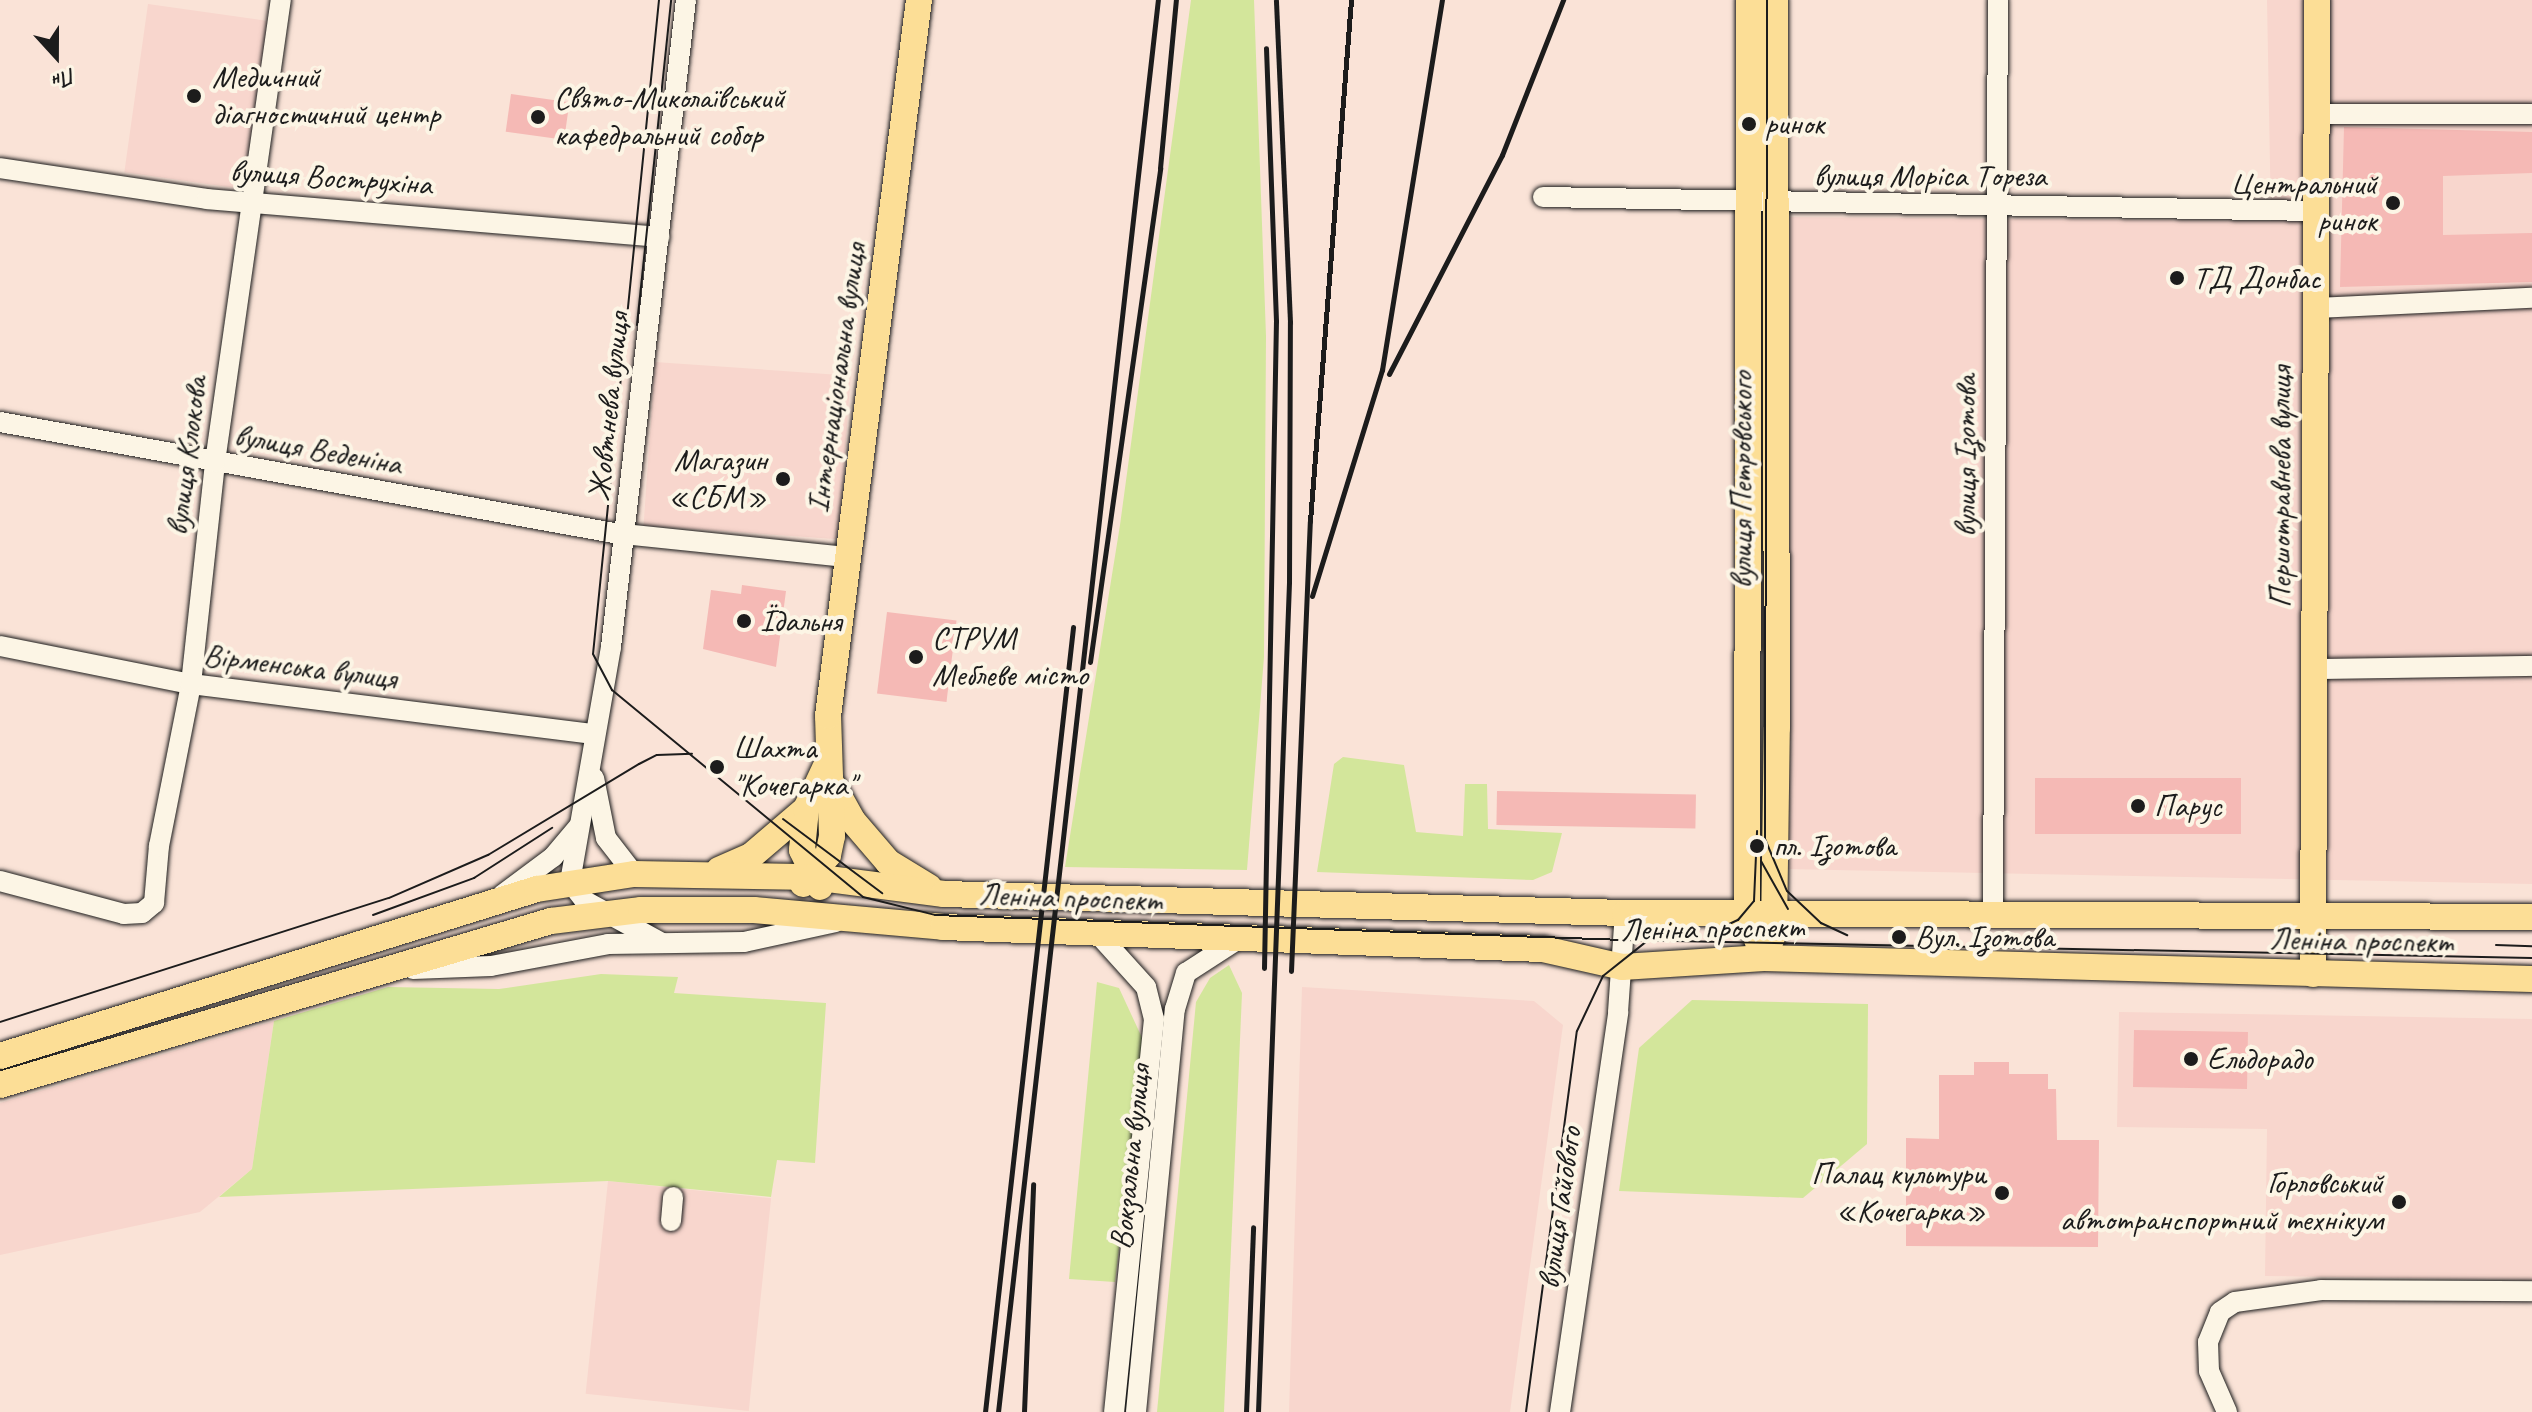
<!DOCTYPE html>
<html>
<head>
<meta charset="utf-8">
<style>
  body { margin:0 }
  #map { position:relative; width:2532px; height:1412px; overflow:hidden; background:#fae3d7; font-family:Caveat,sans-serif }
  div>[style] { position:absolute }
  .built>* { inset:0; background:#f8d6cd; transform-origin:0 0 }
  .green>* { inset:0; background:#d3e69b }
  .building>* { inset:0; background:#f5b9b5; transform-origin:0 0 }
  .roads { filter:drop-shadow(0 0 2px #1c1c1c) drop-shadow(0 0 2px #1c1c1c) }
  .minor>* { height:20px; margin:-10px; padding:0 10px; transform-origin:10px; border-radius:10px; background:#fcf5e5 }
  .major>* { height:26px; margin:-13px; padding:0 13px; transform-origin:13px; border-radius:13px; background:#fcde96 }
  .tram>* { height:2px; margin:-1px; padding:0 1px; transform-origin:1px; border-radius:1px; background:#1c1c1c }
  .rail>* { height:5px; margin:-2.5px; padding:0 2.5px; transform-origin:2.5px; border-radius:2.5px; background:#1c1c1c }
  .dots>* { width:22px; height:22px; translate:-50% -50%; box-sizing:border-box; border:4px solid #fcf5e5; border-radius:50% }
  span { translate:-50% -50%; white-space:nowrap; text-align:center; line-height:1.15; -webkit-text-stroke:8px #fcf5e5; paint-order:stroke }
  .poi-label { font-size:32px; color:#1c1c1c }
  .left { translate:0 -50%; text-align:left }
  .right { translate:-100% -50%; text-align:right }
  .street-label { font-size:32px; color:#1c1c1c }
  .north { position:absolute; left:16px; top:16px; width:80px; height:80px; -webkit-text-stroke:6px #fcf5e5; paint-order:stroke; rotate:159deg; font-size:22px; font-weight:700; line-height:32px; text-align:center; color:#1c1c1c }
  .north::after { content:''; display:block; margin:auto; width:28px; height:36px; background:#1c1c1c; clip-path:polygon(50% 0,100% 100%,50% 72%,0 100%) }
</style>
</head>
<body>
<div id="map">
  <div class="built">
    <div style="clip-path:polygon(2267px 0,2532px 0,2532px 884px,1785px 869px,1785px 217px,2271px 221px)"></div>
    <div style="left:148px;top:4px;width:125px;height:170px;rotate:8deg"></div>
    <div style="left:655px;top:362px;width:196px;height:164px;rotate:4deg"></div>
    <div style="clip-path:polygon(1302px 987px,1534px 1001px,1563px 1025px,1510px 1412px,1289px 1412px)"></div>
    <div style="clip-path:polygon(2119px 1012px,2532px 1019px,2532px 1280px,2265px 1276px,2267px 1129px,2117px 1127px)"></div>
    <div style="clip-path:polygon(274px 1021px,252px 1169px,200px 1212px,0 1255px,0 1103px)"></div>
    <div style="left:608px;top:1181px;width:164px;height:214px;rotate:6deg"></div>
  </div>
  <div class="green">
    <div style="clip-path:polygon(1191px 0,1254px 0,1266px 336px,1264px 657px,1247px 870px,1065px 867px,1120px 525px)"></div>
    <div style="clip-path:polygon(1343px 757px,1404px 765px,1416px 832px,1463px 836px,1465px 784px,1487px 784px,1488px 829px,1562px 833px,1552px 872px,1533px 880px,1317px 872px,1334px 764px)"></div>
    <div style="clip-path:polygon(1229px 965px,1242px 993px,1224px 1412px,1157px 1412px,1196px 1002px,1210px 978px)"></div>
    <div style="clip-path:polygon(601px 974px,678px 977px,674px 993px,826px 1003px,815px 1163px,777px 1160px,771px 1197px,608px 1181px,219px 1197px,252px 1169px,274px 1021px,388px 987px,499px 989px)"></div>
    <div style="clip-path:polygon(1097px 982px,1119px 988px,1144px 1042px,1115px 1282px,1069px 1279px)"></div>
    <div style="clip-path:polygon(1692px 1000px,1868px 1004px,1867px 1144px,1803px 1198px,1619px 1191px,1639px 1048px)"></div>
  </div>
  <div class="building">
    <div style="left:511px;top:94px;width:59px;height:38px;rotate:8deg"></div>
    <div style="clip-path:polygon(2344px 127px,2532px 132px,2532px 173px,2443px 176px,2443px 235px,2532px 233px,2532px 282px,2340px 287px)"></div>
    <div style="clip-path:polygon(742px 585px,786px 591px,776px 667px,703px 649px,711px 590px,741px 594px)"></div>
    <div style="left:887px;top:612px;width:70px;height:82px;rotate:7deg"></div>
    <div style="left:2035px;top:778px;width:206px;height:56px"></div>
    <div style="left:1497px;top:791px;width:199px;height:34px;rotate:1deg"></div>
    <div style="left:2134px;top:1030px;width:114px;height:57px;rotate:1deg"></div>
    <div style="clip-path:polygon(1974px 1062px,2009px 1062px,2009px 1074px,2048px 1074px,2048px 1089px,2056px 1089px,2057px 1140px,2099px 1140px,2098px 1247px,1906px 1246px,1906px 1138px,1939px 1139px,1939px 1075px,1974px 1075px)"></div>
  </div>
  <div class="roads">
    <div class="minor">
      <div style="left:2316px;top:114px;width:216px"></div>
      <div style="left:0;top:168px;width:209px;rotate:8.5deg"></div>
      <div style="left:207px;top:199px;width:454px;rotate:4.8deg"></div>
      <div style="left:1543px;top:197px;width:773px;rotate:1.04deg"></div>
      <div style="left:2316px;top:308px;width:216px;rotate:-2.7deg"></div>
      <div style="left:0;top:422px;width:624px;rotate:10.25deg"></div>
      <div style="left:614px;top:533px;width:233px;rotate:5.9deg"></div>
      <div style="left:0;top:646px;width:195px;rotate:11.3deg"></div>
      <div style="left:191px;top:684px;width:406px;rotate:7.1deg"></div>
      <div style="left:2314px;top:669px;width:218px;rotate:-0.8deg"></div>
      <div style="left:594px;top:778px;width:61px;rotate:78.7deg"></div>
      <div style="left:606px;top:838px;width:46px;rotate:52.1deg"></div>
      <div style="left:0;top:881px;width:128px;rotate:14.9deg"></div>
      <div style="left:124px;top:914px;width:18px;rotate:-3deg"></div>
      <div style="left:142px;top:913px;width:16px;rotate:-40deg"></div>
      <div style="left:154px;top:903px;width:57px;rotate:-85deg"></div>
      <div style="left:159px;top:846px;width:165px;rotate:-78.8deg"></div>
      <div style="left:191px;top:684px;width:223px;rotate:-83.8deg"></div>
      <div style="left:215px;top:462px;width:467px;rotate:-81.9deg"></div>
      <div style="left:502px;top:895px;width:64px;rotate:-36.7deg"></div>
      <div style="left:553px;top:857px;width:40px;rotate:-50deg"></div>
      <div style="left:1993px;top:911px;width:911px;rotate:-89.69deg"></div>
      <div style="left:1099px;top:935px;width:70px;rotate:47.9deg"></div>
      <div style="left:1146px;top:987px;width:33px;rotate:76deg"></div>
      <div style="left:1154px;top:1019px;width:395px;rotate:95.8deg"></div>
      <div style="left:662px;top:943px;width:88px;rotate:-151.4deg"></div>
      <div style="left:585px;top:901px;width:24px;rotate:-128deg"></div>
      <div style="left:570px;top:882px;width:239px;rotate:-80.1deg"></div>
      <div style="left:611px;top:647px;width:651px;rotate:-83.39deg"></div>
      <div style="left:413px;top:969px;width:78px;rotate:-2.2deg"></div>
      <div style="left:491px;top:966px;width:119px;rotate:-10.6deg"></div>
      <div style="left:608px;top:944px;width:136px;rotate:-0.8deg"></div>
      <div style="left:744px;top:942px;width:94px;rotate:-12.3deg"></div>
      <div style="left:671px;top:1221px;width:24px;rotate:-85deg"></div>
      <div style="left:1136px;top:1412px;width:405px;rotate:-84.5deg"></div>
      <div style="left:1175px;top:1009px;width:38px;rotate:-73deg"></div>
      <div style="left:1186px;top:973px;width:61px;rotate:-32.9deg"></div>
      <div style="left:1560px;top:1412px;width:404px;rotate:-81.7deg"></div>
      <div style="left:1618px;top:1012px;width:99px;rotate:-86deg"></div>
      <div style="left:2227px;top:1412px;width:45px;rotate:-113.7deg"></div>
      <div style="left:2209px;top:1371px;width:29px;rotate:-92deg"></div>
      <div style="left:2208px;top:1342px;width:32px;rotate:-68deg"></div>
      <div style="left:2220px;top:1312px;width:18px;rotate:-34deg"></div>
      <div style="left:2235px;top:1302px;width:87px;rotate:-7.9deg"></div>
      <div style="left:2321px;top:1290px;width:211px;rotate:0.3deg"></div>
    </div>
    <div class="major">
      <div style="left:1749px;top:0;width:913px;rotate:90.13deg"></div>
      <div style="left:1747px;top:913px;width:48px;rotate:69.3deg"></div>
      <div style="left:834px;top:787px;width:38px;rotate:61deg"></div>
      <div style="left:852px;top:820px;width:55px;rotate:49.4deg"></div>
      <div style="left:888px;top:862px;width:48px;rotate:31.4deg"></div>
      <div style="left:806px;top:809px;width:41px;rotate:95.6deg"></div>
      <div style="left:802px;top:850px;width:41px;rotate:64.1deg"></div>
      <div style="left:719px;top:870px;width:35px;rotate:-24deg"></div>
      <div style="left:751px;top:856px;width:72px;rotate:-40.5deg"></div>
      <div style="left:806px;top:809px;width:45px;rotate:-65.1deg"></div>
      <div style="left:803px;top:884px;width:38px;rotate:-49deg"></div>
      <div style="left:828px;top:855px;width:19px;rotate:-78deg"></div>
      <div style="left:832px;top:836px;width:120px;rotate:-91.9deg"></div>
      <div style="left:828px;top:716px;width:722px;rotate:-82.76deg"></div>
      <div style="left:1764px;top:958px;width:28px;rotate:-69deg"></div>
      <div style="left:1774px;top:932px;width:204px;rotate:-89.2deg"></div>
      <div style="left:1777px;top:728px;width:728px;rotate:-90.16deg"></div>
      <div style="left:2313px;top:974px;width:974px;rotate:-89.76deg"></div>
      <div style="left:0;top:1056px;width:562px;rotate:-17.28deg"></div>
      <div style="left:537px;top:889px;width:98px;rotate:-8.8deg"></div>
      <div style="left:634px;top:874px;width:179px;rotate:1deg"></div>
      <div style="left:813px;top:877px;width:132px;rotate:7.4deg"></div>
      <div style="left:944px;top:894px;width:681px;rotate:1.6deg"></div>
      <div style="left:1625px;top:913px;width:907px;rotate:0.25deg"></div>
      <div style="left:0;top:1085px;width:575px;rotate:-16.58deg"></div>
      <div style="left:551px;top:921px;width:91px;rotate:-7deg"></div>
      <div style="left:641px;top:910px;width:113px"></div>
      <div style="left:754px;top:910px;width:190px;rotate:5.1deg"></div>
      <div style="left:943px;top:927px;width:600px;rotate:2.1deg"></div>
      <div style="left:1543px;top:949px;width:81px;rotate:12.8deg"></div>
      <div style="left:1622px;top:967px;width:142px;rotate:-3.6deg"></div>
      <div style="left:1764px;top:958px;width:768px;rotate:1.57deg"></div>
    </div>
  </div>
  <div class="tram">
    <div style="left:659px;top:0;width:657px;rotate:95.76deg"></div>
    <div style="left:593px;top:654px;width:41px;rotate:62.2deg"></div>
    <div style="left:612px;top:690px;width:325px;rotate:39.5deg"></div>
    <div style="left:863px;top:897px;width:74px;rotate:14deg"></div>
    <div style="left:935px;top:915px;width:690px;rotate:2.08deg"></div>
    <div style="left:1625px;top:940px;width:907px;rotate:1.14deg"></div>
    <div style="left:1767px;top:0;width:839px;rotate:90.14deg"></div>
    <div style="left:1765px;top:839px;width:56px;rotate:67.1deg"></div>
    <div style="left:1787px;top:891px;width:47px;rotate:43.3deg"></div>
    <div style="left:1821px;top:923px;width:29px;rotate:25deg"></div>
    <div style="left:637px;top:325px;width:327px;rotate:-84deg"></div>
    <div style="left:783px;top:819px;width:124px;rotate:36.8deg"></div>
    <div style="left:1761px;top:861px;width:55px;rotate:60.6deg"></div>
    <div style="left:373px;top:915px;width:108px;rotate:-20.1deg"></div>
    <div style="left:474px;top:878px;width:93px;rotate:-32.7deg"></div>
    <div style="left:1712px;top:932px;width:29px;rotate:-25deg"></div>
    <div style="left:1738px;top:920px;width:25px;rotate:-50deg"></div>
    <div style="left:1754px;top:901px;width:70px;rotate:-87.5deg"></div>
    <div style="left:2496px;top:945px;width:36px;rotate:2deg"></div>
    <div style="left:0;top:1022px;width:408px;rotate:-17.7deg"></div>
    <div style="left:389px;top:898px;width:108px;rotate:-23.5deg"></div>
    <div style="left:488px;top:855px;width:176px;rotate:-31.1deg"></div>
    <div style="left:639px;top:764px;width:20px;rotate:-27deg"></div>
    <div style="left:657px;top:755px;width:35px;rotate:-2deg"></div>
    <div style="left:1526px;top:1412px;width:384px;rotate:-82.4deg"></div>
    <div style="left:1577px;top:1031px;width:61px;rotate:-64.7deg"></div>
    <div style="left:1603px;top:976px;width:56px;rotate:-38.5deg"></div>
  </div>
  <div class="rail">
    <div style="left:1389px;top:374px;width:246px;rotate:-62.7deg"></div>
    <div style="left:1502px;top:155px;width:167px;rotate:-68.5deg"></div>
    <div style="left:1312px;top:596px;width:237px;rotate:-72.8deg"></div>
    <div style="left:1382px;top:370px;width:375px;rotate:-80.8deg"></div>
    <div style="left:1090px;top:662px;width:499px;rotate:-81.9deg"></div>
    <div style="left:1160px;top:168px;width:169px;rotate:-84.6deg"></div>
    <div style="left:1264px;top:968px;width:647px;rotate:-88.94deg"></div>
    <div style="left:1276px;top:321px;width:273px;rotate:-92.1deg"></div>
    <div style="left:1291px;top:971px;width:450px;rotate:-87.6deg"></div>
    <div style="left:1310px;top:521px;width:523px;rotate:-85.5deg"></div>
    <div style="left:985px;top:1412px;width:790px;rotate:-83.6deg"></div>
    <div style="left:998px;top:1412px;width:1421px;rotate:-83.54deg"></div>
    <div style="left:1024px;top:1412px;width:228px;rotate:-87.7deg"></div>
    <div style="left:1246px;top:1412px;width:185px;rotate:-87.8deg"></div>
    <div style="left:1258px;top:1412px;width:831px;rotate:-87.86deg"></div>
    <div style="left:1289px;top:582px;width:260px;rotate:-89.8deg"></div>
    <div style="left:1290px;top:322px;width:322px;rotate:-92.5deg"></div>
  </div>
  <div class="dots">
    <div style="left:194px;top:96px;background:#1c1c1c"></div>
    <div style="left:538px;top:117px;background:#1c1c1c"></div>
    <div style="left:1749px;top:124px;background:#1c1c1c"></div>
    <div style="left:2393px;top:203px;background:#1c1c1c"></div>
    <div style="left:2177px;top:278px;background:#1c1c1c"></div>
    <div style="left:783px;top:479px;background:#1c1c1c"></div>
    <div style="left:744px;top:621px;background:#1c1c1c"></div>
    <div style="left:916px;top:657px;background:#1c1c1c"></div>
    <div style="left:717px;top:767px;background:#1c1c1c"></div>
    <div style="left:2138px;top:806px;background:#1c1c1c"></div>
    <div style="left:1757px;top:846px;background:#1c1c1c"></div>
    <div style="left:1899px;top:937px;background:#1c1c1c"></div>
    <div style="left:2191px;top:1059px;background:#1c1c1c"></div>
    <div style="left:2002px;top:1193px;background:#1c1c1c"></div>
    <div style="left:2399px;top:1202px;background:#1c1c1c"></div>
  </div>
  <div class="poi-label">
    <span class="left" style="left:212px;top:96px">Медичний<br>діагностичний центр</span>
    <span class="left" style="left:554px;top:117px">Свято-Миколаївський<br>кафедральний собор</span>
    <span class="left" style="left:1765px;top:124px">ринок</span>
    <span class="right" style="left:2377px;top:203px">Центральний<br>ринок</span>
    <span class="left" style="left:2193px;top:278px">ТД Донбас</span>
    <span class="right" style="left:767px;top:479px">Магазин<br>«СБМ»</span>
    <span class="left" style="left:760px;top:621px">Їдальня</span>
    <span class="left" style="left:932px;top:657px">СТРУМ<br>Меблеве місто</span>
    <span class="left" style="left:733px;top:767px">Шахта<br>"Кочегарка"</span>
    <span class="left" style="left:2154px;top:806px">Парус</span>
    <span class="left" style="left:1773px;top:846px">пл. Ізотова</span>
    <span class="left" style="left:1915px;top:937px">Вул. Ізотова</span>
    <span class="left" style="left:2207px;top:1059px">Ельдорадо</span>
    <span class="right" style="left:1986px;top:1193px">Палац культури<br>«Кочегарка»</span>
    <span class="right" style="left:2383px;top:1202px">Горловський<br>автотранспортний технікум</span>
  </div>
  <div class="street-label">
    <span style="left:1930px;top:176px">вулиця Моріса Тореза</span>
    <span style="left:331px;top:178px;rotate:4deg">вулиця Вострухіна</span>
    <span style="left:837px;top:378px;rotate:-82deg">Інтернаціональна вулиця</span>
    <span style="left:609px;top:407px;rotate:-84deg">Жовтнева вулиця</span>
    <span style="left:318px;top:450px;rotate:10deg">вулиця Веденіна</span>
    <span style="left:187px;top:456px;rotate:-83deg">вулиця Клокова</span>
    <span style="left:1966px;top:456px;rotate:-90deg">вулиця Ізотова</span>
    <span style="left:1742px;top:480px;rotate:-90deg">вулиця Петровського</span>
    <span style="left:2281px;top:487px;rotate:-90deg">Першотравнева вулиця</span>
    <span style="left:300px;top:667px;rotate:7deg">Вірменська вулиця</span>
    <span style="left:1070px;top:898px;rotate:2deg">Леніна проспект</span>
    <span style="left:1712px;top:929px;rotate:-1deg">Леніна проспект</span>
    <span style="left:2361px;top:941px;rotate:1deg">Леніна проспект</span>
    <span style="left:1131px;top:1157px;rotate:-84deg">Вокзальна вулиця</span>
    <span style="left:1560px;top:1208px;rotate:-82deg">вулиця Гайового</span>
  </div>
  <div class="north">Пн</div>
</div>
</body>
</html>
